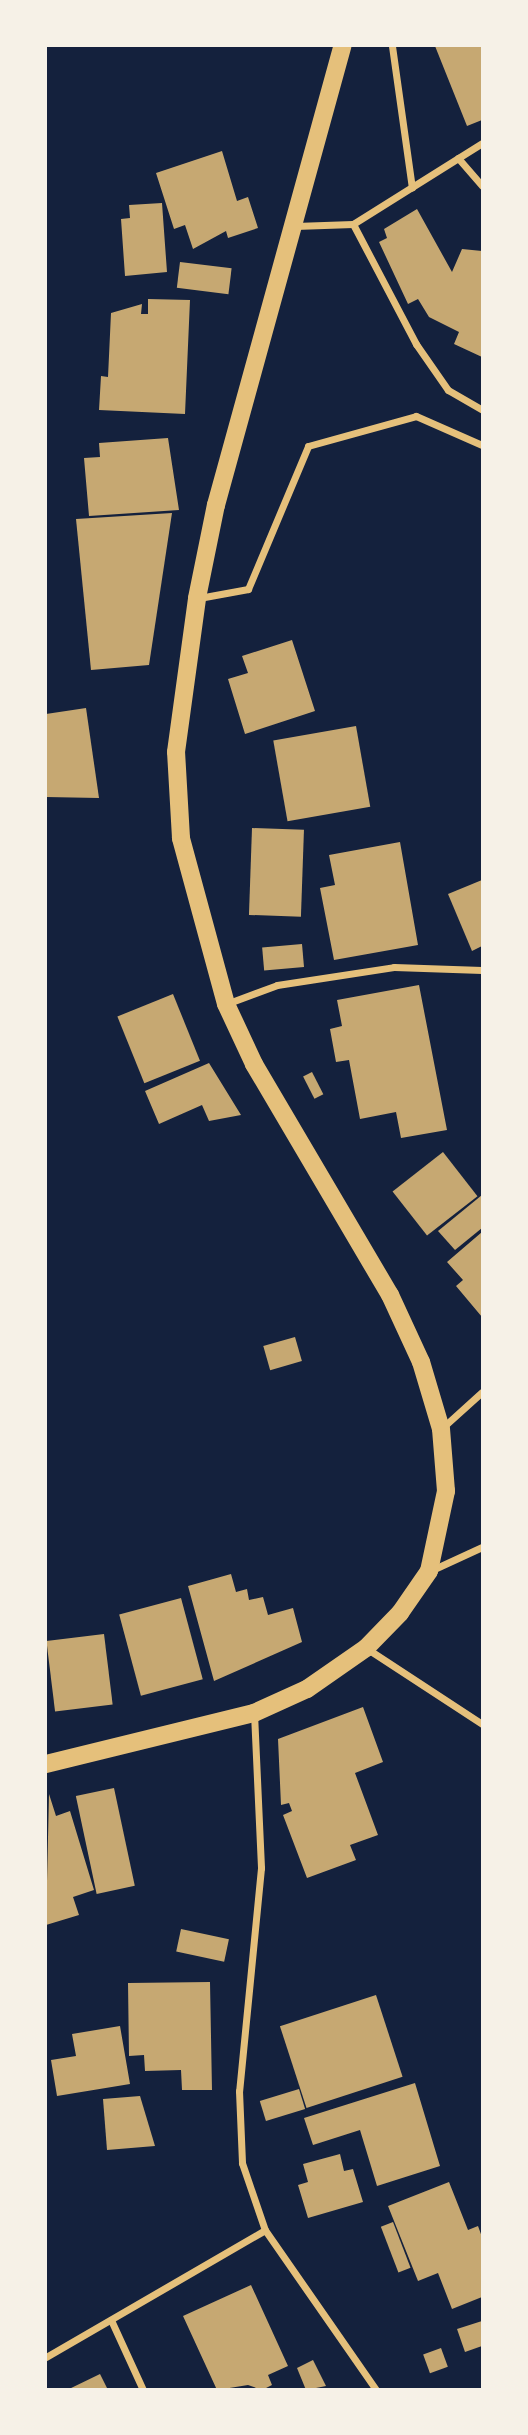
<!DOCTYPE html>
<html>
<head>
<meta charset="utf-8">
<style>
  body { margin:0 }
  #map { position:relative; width:528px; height:2435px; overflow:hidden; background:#14213d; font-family:Arial,sans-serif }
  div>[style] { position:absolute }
  .building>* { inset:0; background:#c6a872; transform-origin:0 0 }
  .minor>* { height:7px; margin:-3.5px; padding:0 3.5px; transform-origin:3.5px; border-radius:3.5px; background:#e5c07b }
  .primary>* { height:18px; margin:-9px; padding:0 9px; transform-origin:9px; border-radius:9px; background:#e5c07b }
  span { translate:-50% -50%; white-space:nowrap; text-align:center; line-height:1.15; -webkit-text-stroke:6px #f6f1e7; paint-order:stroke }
  .frame { position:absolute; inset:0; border:47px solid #f6f1e7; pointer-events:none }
</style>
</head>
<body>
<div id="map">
  <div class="building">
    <div style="clip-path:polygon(435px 46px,482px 46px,482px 120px,467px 126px)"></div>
    <div style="clip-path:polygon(222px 151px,237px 201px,248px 197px,258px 228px,228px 238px,226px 231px,193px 249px,185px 225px,174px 229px,156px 173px)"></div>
    <div style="clip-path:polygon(162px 203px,167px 272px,125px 276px,121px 219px,130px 218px,129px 205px)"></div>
    <div style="clip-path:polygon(417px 209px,452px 272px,462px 249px,482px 251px,482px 357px,454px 344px,459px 332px,429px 317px,418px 299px,408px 304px,379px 242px,387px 238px,384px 229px)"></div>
    <div style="left:180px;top:262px;width:52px;height:26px;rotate:7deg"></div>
    <div style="clip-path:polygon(148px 299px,190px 300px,185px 414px,99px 410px,101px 376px,108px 377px,111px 313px,142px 304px,141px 314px,148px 314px)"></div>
    <div style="clip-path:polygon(168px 438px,179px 510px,89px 516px,84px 458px,100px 457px,99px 443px)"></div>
    <div style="clip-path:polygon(172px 513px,149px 665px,91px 670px,76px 519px)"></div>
    <div style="clip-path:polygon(292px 640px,315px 711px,245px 734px,228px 679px,248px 673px,242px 656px)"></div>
    <div style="clip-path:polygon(86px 708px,99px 798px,46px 797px,46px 714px)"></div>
    <div style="left:356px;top:726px;width:82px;height:84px;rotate:80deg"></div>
    <div style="left:252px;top:828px;width:52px;height:87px;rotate:2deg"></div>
    <div style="clip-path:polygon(400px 842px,418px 945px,334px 960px,320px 888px,335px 885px,329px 855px)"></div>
    <div style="clip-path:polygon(482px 880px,482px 946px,472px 951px,448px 894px)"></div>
    <div style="left:302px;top:944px;width:23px;height:40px;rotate:85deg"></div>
    <div style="clip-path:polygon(419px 985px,447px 1130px,401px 1138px,396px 1112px,360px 1119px,349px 1060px,336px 1062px,330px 1029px,342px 1026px,337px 1000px)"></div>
    <div style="left:173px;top:994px;width:72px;height:60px;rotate:68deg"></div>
    <div style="clip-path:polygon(209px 1063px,241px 1115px,209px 1121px,202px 1105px,159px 1124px,145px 1091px)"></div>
    <div style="left:312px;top:1072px;width:25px;height:10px;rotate:63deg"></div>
    <div style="left:443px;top:1152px;width:56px;height:64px;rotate:52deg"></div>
    <div style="clip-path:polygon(482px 1195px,482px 1228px,455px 1250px,438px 1231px)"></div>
    <div style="clip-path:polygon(482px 1232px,482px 1317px,456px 1286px,463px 1280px,447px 1262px)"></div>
    <div style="left:295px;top:1337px;width:25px;height:33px;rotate:74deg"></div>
    <div style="clip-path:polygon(231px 1574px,236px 1592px,247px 1589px,249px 1600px,263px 1597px,268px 1615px,293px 1608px,302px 1642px,214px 1681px,188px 1586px)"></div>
    <div style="left:181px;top:1598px;width:84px;height:64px;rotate:75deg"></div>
    <div style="left:104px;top:1634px;width:71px;height:58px;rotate:83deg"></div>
    <div style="clip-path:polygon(363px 1707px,383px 1762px,355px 1773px,378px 1835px,350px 1845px,356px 1860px,307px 1878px,283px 1815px,292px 1811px,289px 1803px,281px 1805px,278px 1739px)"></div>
    <div style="left:114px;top:1788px;width:100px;height:39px;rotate:78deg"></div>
    <div style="clip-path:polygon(49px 1794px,56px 1816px,70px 1811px,94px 1890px,73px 1897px,79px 1915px,46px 1925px)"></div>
    <div style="left:181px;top:1929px;width:49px;height:23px;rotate:12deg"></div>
    <div style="clip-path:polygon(210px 1982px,212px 2090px,182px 2090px,181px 2070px,145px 2071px,144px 2055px,129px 2056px,128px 1983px)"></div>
    <div style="left:376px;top:1995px;width:86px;height:101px;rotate:72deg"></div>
    <div style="clip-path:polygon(120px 2026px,130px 2084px,57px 2096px,51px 2060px,76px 2056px,72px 2034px)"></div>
    <div style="clip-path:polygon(415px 2083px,440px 2166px,377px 2186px,360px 2130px,313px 2145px,304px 2118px)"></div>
    <div style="left:299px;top:2089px;width:21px;height:41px;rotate:73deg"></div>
    <div style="clip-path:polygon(140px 2096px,155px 2146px,107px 2150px,103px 2099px)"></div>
    <div style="clip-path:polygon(340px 2154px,344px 2171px,353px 2169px,363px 2202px,308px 2218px,298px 2185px,308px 2182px,303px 2164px)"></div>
    <div style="clip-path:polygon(449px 2182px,468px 2230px,478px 2226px,482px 2237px,482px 2297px,452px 2309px,438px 2273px,418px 2281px,388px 2206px)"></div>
    <div style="left:393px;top:2222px;width:49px;height:13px;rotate:69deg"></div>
    <div style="clip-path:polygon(251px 2285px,288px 2366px,268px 2375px,272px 2385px,262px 2390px,248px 2385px,217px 2390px,183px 2316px)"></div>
    <div style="clip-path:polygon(482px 2321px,482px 2346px,465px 2352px,457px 2329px)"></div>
    <div style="left:441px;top:2348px;width:20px;height:19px;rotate:70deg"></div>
    <div style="clip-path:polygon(313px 2360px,326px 2386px,306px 2390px,297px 2368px)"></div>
    <div style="clip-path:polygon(100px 2374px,108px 2390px,67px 2390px)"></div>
  </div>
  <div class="minor">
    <div style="left:392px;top:46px;width:143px;rotate:82deg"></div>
    <div style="left:458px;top:158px;width:37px;rotate:49deg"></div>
    <div style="left:353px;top:224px;width:152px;rotate:-32.1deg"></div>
    <div style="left:295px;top:226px;width:58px;rotate:-2deg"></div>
    <div style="left:353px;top:224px;width:136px;rotate:62.3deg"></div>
    <div style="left:416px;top:344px;width:56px;rotate:55.2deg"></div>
    <div style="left:448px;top:390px;width:39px;rotate:30deg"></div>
    <div style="left:199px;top:598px;width:50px;rotate:-10.4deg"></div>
    <div style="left:248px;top:589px;width:155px;rotate:-67.2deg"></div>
    <div style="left:308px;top:446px;width:112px;rotate:-15.5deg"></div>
    <div style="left:416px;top:416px;width:72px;rotate:23.7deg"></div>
    <div style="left:226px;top:1004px;width:54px;rotate:-20.4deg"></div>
    <div style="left:277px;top:985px;width:118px;rotate:-8.7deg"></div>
    <div style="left:394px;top:967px;width:88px;rotate:2deg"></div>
    <div style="left:441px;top:1429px;width:55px;rotate:-42.1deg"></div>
    <div style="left:432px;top:1570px;width:55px;rotate:-24.7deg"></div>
    <div style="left:366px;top:1648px;width:139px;rotate:33.2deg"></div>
    <div style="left:254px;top:1713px;width:155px;rotate:87.4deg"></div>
    <div style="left:261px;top:1868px;width:224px;rotate:95.6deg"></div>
    <div style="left:239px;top:2091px;width:72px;rotate:87.6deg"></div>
    <div style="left:242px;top:2163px;width:71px;rotate:71.1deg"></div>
    <div style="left:265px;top:2230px;width:195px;rotate:55.2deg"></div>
    <div style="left:111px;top:2320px;width:77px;rotate:65.4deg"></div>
    <div style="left:46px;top:2357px;width:253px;rotate:-30.1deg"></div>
  </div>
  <div class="primary">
    <div style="left:46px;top:1764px;width:214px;rotate:-13.8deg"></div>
    <div style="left:254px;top:1713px;width:58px;rotate:-24.4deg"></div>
    <div style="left:307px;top:1689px;width:72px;rotate:-34.8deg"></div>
    <div style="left:366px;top:1648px;width:49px;rotate:-45.8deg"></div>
    <div style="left:400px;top:1613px;width:51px;rotate:-55.4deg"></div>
    <div style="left:429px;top:1571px;width:82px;rotate:-78deg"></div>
    <div style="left:446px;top:1491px;width:62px;rotate:-94.6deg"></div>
    <div style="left:441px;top:1429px;width:70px;rotate:-106.6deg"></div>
    <div style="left:421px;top:1362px;width:74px;rotate:-114.8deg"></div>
    <div style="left:390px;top:1295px;width:268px;rotate:-120.5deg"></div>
    <div style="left:254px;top:1064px;width:66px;rotate:-115deg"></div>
    <div style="left:226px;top:1004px;width:172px;rotate:-105.2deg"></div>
    <div style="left:181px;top:838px;width:86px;rotate:-93.3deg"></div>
    <div style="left:176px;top:752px;width:155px;rotate:-82.2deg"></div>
    <div style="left:197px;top:598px;width:95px;rotate:-78.5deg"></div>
    <div style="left:216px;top:505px;width:476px;rotate:-74.6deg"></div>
  </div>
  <div class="frame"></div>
</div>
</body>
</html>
